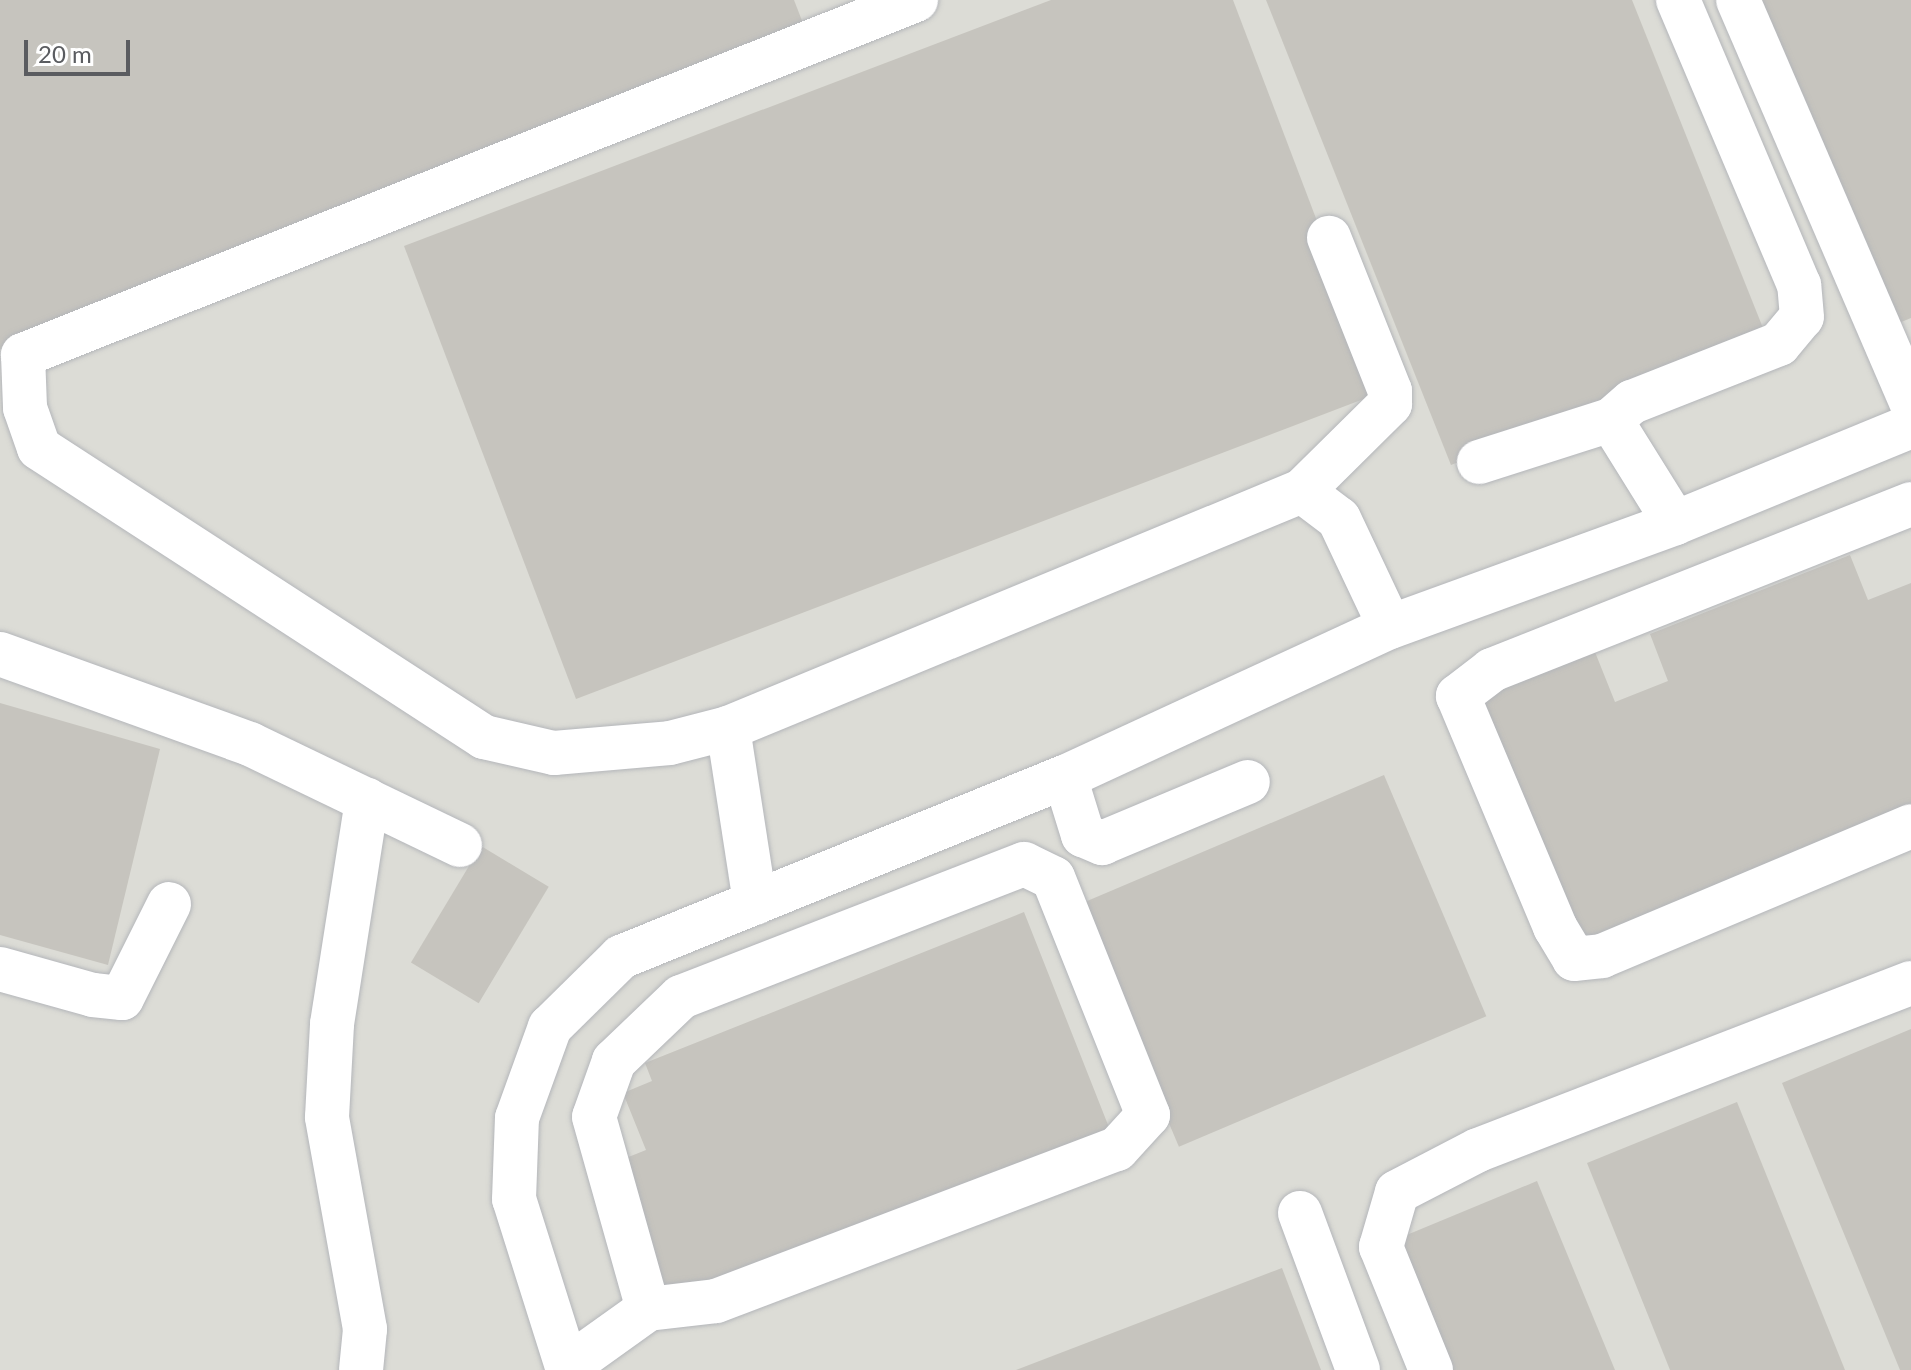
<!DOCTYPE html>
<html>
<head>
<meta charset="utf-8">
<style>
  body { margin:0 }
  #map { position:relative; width:1911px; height:1370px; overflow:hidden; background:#ebeae1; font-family:Lato,sans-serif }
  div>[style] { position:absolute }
  .industrial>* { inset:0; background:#dcdcd6; transform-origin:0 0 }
  .building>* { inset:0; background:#c6c4be; transform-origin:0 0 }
  .roads { filter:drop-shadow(0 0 2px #b4b6ba) drop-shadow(0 0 2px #b4b6ba) }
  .minor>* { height:44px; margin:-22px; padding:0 22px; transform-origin:22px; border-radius:22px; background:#fff }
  span { translate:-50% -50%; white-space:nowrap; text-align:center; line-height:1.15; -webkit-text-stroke:7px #fff; paint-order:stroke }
  .scale { position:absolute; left:24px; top:40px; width:106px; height:36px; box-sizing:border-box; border:4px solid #5a5c60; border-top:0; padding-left:10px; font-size:24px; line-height:28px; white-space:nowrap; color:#5a5c60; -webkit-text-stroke:6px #fff; paint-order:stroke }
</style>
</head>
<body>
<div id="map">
  <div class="industrial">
    <div style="left:0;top:0;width:1911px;height:1370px"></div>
  </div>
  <div class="building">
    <div style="clip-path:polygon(0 0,794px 0,806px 31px,0 349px)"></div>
    <div style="clip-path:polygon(1051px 0,1233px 0,1382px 392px,576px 699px,404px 246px)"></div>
    <div style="clip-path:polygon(1266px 0,1632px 0,1767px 338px,1451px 465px)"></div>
    <div style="clip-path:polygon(1742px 0,1911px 0,1911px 318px,1877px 332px)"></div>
    <div style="clip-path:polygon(1850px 555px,1868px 600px,1911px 583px,1911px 843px,1582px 974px,1463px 675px,1585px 627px,1615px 702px,1668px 681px,1650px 634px)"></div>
    <div style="clip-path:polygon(0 703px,160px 749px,108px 965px,0 935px)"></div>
    <div style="left:1384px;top:775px;width:262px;height:334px;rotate:67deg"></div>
    <div style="left:481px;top:846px;width:79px;height:136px;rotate:31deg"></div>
    <div style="clip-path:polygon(1024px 912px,1112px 1135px,674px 1311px,616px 1162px,646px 1150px,623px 1093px,652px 1081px,645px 1063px)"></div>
    <div style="clip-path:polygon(1911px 1029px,1911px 1370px,1900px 1370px,1782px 1083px)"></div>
    <div style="clip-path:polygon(1737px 1102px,1845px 1370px,1670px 1370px,1587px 1163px)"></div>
    <div style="clip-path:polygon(1537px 1181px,1615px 1370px,1451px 1370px,1397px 1239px)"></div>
    <div style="clip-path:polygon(1282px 1268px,1321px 1370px,1016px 1370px)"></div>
  </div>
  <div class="roads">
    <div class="minor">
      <div style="left:916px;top:0;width:961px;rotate:158.32deg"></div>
      <div style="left:23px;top:355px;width:53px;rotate:87.8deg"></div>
      <div style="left:25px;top:408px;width:42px;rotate:70.7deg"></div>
      <div style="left:39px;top:448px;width:531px;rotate:33deg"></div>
      <div style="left:484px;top:737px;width:72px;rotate:12.9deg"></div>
      <div style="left:554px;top:753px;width:116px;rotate:-4.9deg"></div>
      <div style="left:670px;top:743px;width:60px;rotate:-14.5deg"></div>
      <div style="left:728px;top:728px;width:621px;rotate:-22.44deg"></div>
      <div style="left:1302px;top:491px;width:46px;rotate:37.1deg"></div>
      <div style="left:1339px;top:519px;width:119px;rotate:64.7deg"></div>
      <div style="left:1738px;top:0;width:438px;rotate:66.7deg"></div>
      <div style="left:1479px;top:462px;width:139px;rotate:-17.7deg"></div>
      <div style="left:1302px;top:491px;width:124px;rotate:-44.7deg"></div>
      <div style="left:1390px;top:404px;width:13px;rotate:-90deg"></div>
      <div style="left:1390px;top:391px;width:165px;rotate:-111.7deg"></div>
      <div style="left:1911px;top:504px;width:451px;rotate:158.4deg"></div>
      <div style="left:1492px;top:670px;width:43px;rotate:142.6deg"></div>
      <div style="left:1458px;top:696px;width:251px;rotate:67.2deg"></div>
      <div style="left:1555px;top:927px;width:37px;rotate:59deg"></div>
      <div style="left:1574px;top:959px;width:28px;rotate:-6deg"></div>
      <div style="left:1602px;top:956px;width:335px;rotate:-22.8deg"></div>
      <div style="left:1675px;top:523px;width:121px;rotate:-121.9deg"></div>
      <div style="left:1611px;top:420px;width:28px;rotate:-41deg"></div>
      <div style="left:1632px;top:402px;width:158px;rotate:-21.5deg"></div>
      <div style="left:1779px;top:344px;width:35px;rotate:-50deg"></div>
      <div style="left:1802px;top:317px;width:32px;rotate:-95deg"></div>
      <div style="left:1799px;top:285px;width:310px;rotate:-113deg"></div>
      <div style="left:0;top:654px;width:266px;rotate:19.8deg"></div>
      <div style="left:250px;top:744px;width:233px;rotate:25.7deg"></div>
      <div style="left:728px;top:728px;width:177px;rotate:81.2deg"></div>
      <div style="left:1065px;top:777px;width:61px;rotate:72.8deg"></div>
      <div style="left:1083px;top:835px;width:21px;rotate:23deg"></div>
      <div style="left:1102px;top:843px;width:158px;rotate:-22.7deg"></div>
      <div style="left:0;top:969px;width:97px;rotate:15.6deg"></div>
      <div style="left:93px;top:995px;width:29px;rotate:6deg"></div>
      <div style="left:122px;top:998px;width:105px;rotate:-63.4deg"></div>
      <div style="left:1300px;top:1213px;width:167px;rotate:69.7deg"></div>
      <div style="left:567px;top:1367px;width:100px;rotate:-35.6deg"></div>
      <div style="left:648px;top:1309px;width:68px;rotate:-6.7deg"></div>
      <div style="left:716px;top:1301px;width:429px;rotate:-20.8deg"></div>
      <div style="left:1117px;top:1149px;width:46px;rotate:-47.6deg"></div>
      <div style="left:1148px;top:1115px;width:255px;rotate:-111.8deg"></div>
      <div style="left:1053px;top:878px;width:32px;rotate:-154deg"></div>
      <div style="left:1024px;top:864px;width:368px;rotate:158.8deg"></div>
      <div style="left:681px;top:997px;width:93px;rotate:136.3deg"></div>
      <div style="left:614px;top:1061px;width:59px;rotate:109.7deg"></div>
      <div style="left:594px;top:1117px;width:199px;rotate:74.3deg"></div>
      <div style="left:361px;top:1370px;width:41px;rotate:-84.4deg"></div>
      <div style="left:365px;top:1329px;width:215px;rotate:-100.2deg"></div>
      <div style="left:327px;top:1117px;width:93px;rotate:-86.9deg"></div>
      <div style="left:332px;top:1024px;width:227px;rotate:-81.1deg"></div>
      <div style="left:568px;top:1370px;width:179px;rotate:-107.5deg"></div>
      <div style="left:514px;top:1199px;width:81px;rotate:-87.9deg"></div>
      <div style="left:517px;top:1118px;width:97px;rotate:-70.1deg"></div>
      <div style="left:550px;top:1027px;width:100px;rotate:-44.6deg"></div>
      <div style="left:621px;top:957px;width:479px;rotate:-22.1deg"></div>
      <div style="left:1065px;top:777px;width:358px;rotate:-24.8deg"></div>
      <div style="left:1390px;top:627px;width:303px;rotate:-20deg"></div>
      <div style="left:1675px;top:523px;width:255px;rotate:-22.3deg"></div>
      <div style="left:1431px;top:1370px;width:133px;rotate:-112.1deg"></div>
      <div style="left:1381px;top:1247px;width:57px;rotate:-73.8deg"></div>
      <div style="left:1397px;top:1192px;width:91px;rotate:-27.4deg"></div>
      <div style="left:1478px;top:1150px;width:464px;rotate:-21.1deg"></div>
    </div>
  </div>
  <div class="scale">20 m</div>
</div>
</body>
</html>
